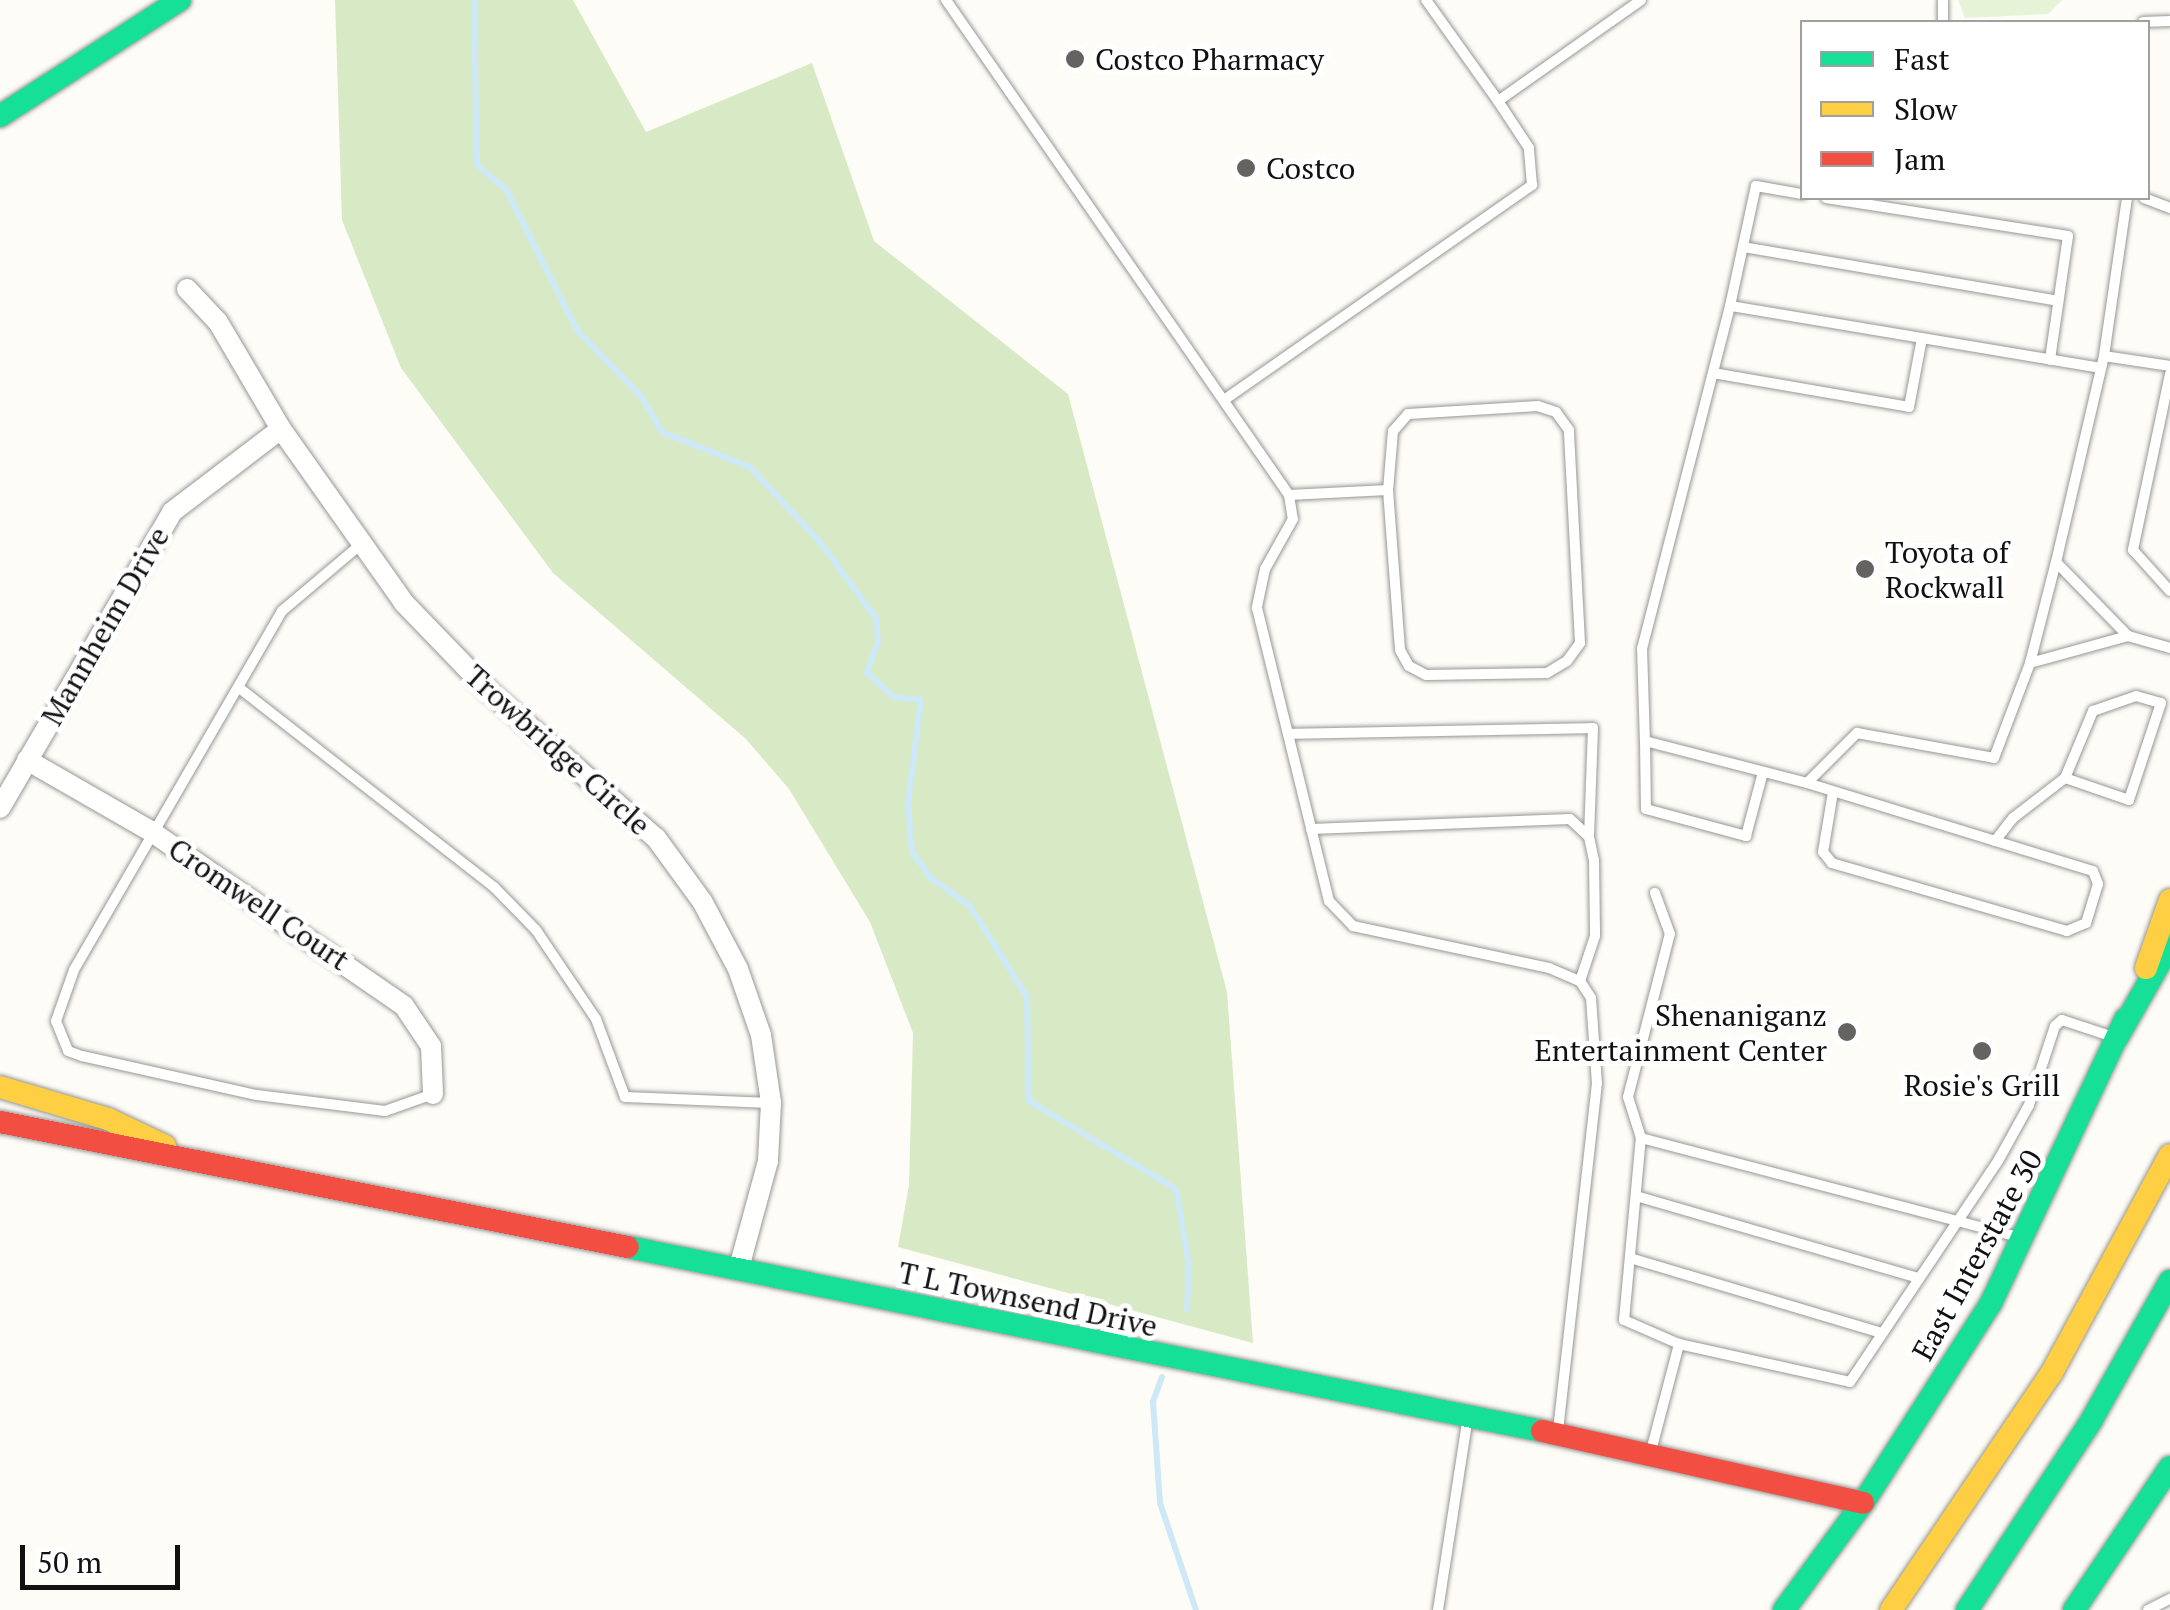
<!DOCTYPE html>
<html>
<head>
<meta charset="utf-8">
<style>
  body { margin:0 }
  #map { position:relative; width:2170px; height:1610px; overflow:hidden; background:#fdfcf7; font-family:"PT Serif",serif }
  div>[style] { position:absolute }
  .green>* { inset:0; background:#e7f3d7 }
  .forest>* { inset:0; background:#d8eac5 }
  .stream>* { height:6px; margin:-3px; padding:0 3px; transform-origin:3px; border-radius:3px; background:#cde8f7 }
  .roads { filter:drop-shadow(0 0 2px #979795) drop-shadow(0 0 2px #979795) }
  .lane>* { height:10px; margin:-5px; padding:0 5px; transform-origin:5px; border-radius:5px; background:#fffffe }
  .street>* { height:20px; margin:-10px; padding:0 10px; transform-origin:10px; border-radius:10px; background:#fffffe }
  .fast>* { height:22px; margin:-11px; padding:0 11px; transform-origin:11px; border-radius:11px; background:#16e098 }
  .slow>* { height:22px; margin:-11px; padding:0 11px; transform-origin:11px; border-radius:11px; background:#ffcf43 }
  .jam>* { height:22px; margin:-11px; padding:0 11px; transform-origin:11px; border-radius:11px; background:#f24e42 }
  .dots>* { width:28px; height:28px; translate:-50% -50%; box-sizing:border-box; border:5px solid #fff; border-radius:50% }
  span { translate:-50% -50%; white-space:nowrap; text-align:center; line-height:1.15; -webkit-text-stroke:10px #fff; paint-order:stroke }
  .poi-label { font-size:30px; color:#111 }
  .left { translate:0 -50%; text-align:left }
  .right { translate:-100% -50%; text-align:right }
  .street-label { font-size:30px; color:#111 }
  .legend { position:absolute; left:1800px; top:20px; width:350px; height:180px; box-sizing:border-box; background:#fff; border:2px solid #a0a0a0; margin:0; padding:12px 18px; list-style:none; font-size:30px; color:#111 }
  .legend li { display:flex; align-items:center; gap:20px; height:50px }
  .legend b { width:50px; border:2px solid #a0a0a0 }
  .scale { position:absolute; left:20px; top:1545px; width:160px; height:45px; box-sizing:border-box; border:5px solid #111; border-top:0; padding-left:12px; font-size:30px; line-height:35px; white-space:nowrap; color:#111; -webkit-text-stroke:8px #fff; paint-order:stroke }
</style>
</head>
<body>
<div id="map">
  <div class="green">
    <div style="clip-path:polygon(1958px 0,2062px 0,2048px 14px,1965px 18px)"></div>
  </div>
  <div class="forest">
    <div style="clip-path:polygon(335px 0,573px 0,646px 132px,812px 63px,874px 241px,1068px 394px,1227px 992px,1253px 1343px,898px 1247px,909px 1185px,913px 1033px,870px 922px,789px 789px,746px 739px,553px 573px,401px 368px,342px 220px)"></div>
  </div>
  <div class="stream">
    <div style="left:474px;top:0;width:165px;rotate:89deg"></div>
    <div style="left:477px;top:165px;width:38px;rotate:40deg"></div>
    <div style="left:506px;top:189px;width:158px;rotate:63.3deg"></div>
    <div style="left:577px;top:330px;width:92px;rotate:45.9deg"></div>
    <div style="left:641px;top:396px;width:42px;rotate:59.7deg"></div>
    <div style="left:662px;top:432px;width:95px;rotate:21.7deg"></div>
    <div style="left:750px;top:467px;width:101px;rotate:47deg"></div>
    <div style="left:819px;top:541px;width:96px;rotate:53.5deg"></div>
    <div style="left:876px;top:618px;width:23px;rotate:85deg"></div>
    <div style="left:878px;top:641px;width:34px;rotate:109deg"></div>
    <div style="left:867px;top:673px;width:36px;rotate:42deg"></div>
    <div style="left:894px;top:697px;width:27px;rotate:6deg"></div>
    <div style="left:921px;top:700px;width:104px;rotate:97.2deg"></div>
    <div style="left:908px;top:803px;width:49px;rotate:85.3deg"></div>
    <div style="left:912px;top:852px;width:32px;rotate:54deg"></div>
    <div style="left:931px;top:878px;width:48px;rotate:35.7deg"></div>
    <div style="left:970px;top:906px;width:107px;rotate:57.9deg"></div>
    <div style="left:1027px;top:997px;width:104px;rotate:88.9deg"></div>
    <div style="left:1029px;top:1101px;width:171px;rotate:30.9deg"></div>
    <div style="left:1176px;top:1189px;width:77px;rotate:80.3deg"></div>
    <div style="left:1189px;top:1265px;width:44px;rotate:92.6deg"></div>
    <div style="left:1162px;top:1377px;width:27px;rotate:110deg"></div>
    <div style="left:1153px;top:1402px;width:101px;rotate:86deg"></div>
    <div style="left:1160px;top:1503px;width:113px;rotate:71.4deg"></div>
  </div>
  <div class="roads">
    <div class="lane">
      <div style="left:946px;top:0;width:602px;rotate:55.28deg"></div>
      <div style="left:1289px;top:495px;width:24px;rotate:81deg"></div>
      <div style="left:1293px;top:519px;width:57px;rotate:119.2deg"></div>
      <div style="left:1265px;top:569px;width:40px;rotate:102deg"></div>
      <div style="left:1257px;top:608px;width:302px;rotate:76.2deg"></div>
      <div style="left:1329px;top:901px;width:35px;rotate:46deg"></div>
      <div style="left:1353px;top:926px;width:200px;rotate:12.1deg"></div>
      <div style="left:1549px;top:968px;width:34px;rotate:23deg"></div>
      <div style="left:1580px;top:981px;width:20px;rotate:57deg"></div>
      <div style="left:1591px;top:998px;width:85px;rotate:86deg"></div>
      <div style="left:1597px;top:1083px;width:348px;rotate:96.4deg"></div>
      <div style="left:1426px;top:0;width:124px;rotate:54.5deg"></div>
      <div style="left:1943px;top:22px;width:22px;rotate:-90deg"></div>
      <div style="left:2143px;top:22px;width:27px;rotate:-2deg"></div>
      <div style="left:1826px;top:198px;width:245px;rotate:8.9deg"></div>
      <div style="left:2068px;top:236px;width:125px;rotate:98.3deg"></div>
      <div style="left:2127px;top:198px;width:160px;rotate:98.3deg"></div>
      <div style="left:2104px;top:356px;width:212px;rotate:103.1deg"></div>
      <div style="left:2056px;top:562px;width:103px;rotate:45.8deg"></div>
      <div style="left:2128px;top:636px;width:44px;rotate:15.9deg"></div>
      <div style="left:2144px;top:198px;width:28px;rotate:21deg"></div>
      <div style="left:1743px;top:247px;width:320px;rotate:9.7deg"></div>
      <div style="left:1730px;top:306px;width:123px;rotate:-77.8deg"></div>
      <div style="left:1756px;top:186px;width:47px;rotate:9.9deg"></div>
      <div style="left:2104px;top:356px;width:67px;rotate:8.6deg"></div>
      <div style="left:2101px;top:368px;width:376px;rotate:-170.5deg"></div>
      <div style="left:1730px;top:306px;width:353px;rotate:104.4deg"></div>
      <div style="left:1642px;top:648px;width:93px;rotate:88.2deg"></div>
      <div style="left:1645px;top:741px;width:167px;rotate:14.5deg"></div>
      <div style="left:1807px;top:783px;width:71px;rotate:-45deg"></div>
      <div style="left:1857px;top:733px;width:139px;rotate:10.3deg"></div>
      <div style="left:1994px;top:758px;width:102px;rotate:-69.2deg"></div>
      <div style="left:2030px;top:663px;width:102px;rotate:-15.4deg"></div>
      <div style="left:1713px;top:373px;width:199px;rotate:9.8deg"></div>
      <div style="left:1909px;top:407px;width:70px;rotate:-79.3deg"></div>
      <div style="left:2170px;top:374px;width:180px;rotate:101.9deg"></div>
      <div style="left:2133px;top:550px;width:55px;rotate:47.9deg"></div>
      <div style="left:1224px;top:400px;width:376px;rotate:-34.9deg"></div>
      <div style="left:1532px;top:185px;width:37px;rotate:-95deg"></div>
      <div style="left:1529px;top:148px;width:56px;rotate:-123.4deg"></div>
      <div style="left:1498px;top:101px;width:175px;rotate:-35.2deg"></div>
      <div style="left:1289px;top:495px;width:99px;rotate:-2.9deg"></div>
      <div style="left:1388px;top:490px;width:160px;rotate:85.7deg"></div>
      <div style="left:1400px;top:650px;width:18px;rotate:61deg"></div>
      <div style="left:1409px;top:666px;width:19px;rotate:28deg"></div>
      <div style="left:1426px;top:675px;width:121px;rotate:-0.9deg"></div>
      <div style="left:1547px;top:673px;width:23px;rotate:-31deg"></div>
      <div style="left:1567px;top:661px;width:22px;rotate:-54deg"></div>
      <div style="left:1580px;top:643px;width:213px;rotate:-93deg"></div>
      <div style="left:1569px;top:430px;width:22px;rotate:-126deg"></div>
      <div style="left:1556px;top:412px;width:19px;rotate:-162deg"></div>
      <div style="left:1538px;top:406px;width:130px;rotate:176.5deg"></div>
      <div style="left:1408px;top:414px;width:23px;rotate:131deg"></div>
      <div style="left:1393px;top:431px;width:59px;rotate:94.8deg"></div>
      <div style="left:360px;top:545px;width:102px;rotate:139.8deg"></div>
      <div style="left:282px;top:611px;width:415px;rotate:120.1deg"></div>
      <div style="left:74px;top:970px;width:54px;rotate:109.4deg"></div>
      <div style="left:56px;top:1021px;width:32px;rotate:68deg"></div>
      <div style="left:68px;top:1051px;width:15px;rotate:20deg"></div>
      <div style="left:82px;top:1056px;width:179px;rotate:12.6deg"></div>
      <div style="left:257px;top:1095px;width:129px;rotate:7.1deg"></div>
      <div style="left:385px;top:1111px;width:51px;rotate:-19.5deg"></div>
      <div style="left:2030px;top:663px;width:104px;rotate:-75.6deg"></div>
      <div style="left:238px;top:687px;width:325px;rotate:38deg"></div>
      <div style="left:494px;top:887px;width:60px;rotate:45.7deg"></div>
      <div style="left:536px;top:930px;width:107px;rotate:56deg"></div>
      <div style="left:596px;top:1019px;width:83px;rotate:69.6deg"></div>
      <div style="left:625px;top:1097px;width:146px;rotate:2.4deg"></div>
      <div style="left:1288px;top:734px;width:305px;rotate:-1.1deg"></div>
      <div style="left:1593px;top:728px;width:109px;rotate:92.1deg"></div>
      <div style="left:1645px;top:741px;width:68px;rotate:89.2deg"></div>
      <div style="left:1646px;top:809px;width:104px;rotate:15.1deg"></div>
      <div style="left:1746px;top:836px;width:66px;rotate:-75.1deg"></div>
      <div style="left:1807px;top:783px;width:299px;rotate:17.1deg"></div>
      <div style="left:2093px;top:871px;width:14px;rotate:69deg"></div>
      <div style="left:2098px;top:884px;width:41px;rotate:107.1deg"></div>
      <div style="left:2086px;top:923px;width:21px;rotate:157deg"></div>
      <div style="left:2067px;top:931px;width:245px;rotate:-163.9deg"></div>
      <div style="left:1832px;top:863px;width:14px;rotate:-129deg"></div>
      <div style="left:1823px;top:852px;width:61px;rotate:-80.5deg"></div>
      <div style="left:1311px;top:829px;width:259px;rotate:-2.2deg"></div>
      <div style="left:1570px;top:819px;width:26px;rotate:43deg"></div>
      <div style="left:1589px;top:837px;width:24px;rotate:78deg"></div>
      <div style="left:1594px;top:860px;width:76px;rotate:89.2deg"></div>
      <div style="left:1595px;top:936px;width:47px;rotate:108.4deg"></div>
      <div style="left:1995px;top:841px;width:29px;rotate:-52deg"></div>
      <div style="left:2013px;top:818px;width:66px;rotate:-37.6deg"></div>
      <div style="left:2065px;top:778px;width:73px;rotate:-67.3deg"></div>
      <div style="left:2093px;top:711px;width:46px;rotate:-19.2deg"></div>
      <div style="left:2136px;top:696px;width:26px;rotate:16deg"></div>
      <div style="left:2161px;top:703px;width:102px;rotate:108.3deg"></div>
      <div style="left:2129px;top:800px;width:68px;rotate:-161deg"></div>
      <div style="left:1641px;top:1138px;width:43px;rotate:-107.6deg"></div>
      <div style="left:1628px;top:1097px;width:168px;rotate:-75.6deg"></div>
      <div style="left:1670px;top:934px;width:44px;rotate:-110.1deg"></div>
      <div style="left:1636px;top:1196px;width:294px;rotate:16.2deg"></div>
      <div style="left:1630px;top:1258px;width:263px;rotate:16.6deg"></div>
      <div style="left:1679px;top:1344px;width:175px;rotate:12.5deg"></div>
      <div style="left:1850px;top:1382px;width:266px;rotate:-56.2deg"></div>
      <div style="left:1998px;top:1161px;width:64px;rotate:-61deg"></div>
      <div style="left:2029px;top:1105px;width:83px;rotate:-71.8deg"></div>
      <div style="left:2055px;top:1026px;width:9px;rotate:-41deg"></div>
      <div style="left:2062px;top:1020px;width:51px;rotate:18.4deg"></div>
      <div style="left:1651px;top:1451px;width:111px;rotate:-75.3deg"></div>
      <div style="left:1679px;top:1344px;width:60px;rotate:-156.4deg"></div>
      <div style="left:1624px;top:1320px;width:183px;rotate:-84.7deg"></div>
      <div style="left:1641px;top:1138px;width:391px;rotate:14.7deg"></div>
      <div style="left:1438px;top:1610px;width:196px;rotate:-81.2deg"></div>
      <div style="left:2148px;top:1610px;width:25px;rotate:-27deg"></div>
    </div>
    <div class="street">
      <div style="left:187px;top:289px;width:45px;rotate:46.8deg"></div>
      <div style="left:218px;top:322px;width:124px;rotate:59.5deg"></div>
      <div style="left:281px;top:429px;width:213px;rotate:54.7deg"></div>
      <div style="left:404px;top:603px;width:122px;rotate:46deg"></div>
      <div style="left:489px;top:691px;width:222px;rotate:41.4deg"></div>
      <div style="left:656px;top:838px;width:78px;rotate:53.9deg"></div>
      <div style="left:702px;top:901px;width:77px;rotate:62.1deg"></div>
      <div style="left:738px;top:969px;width:70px;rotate:70.8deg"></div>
      <div style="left:761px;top:1035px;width:69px;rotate:81.6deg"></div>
      <div style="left:771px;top:1103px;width:58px;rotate:93deg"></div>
      <div style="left:768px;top:1161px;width:111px;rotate:105.2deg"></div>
      <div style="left:27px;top:760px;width:144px;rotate:29.9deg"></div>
      <div style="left:152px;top:832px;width:306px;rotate:34.6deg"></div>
      <div style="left:404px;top:1006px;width:48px;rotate:56deg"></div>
      <div style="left:431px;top:1046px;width:48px;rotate:87.6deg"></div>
      <div style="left:0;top:808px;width:342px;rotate:-59.8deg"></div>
      <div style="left:172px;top:512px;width:137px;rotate:-37.3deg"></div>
    </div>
    <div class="fast">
      <div style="left:0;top:116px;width:214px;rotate:-32.8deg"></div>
      <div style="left:2117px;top:1038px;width:107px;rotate:-60.3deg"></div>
      <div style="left:628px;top:1247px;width:932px;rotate:11.38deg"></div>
      <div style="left:1784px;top:1610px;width:133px;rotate:-53.6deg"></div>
      <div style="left:1863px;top:1503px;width:237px;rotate:-57.4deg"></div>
      <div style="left:1991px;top:1303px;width:314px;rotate:-64.7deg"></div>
      <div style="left:1967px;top:1610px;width:226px;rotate:-56.7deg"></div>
      <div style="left:2091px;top:1421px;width:161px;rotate:-60.6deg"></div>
      <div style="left:2074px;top:1610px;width:172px;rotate:-56.1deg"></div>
    </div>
    <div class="slow">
      <div style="left:2146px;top:968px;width:72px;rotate:-70.6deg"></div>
      <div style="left:0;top:1087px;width:113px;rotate:16.5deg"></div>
      <div style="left:108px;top:1119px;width:63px;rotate:25.3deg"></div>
      <div style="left:1891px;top:1610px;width:285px;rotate:-55.9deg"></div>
      <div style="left:2051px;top:1374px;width:249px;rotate:-61.5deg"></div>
    </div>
    <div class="jam">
      <div style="left:0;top:1122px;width:640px;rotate:11.26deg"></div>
      <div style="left:1542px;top:1431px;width:329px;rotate:12.6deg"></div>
    </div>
  </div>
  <div class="dots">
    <div style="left:1075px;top:59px;background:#646362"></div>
    <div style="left:1246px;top:168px;background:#646362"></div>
    <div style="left:1865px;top:569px;background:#646362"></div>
    <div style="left:1847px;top:1032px;background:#646362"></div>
    <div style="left:1982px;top:1051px;background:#646362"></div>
  </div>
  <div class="poi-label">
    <span class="left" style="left:1095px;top:59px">Costco Pharmacy</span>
    <span class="left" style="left:1266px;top:168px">Costco</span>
    <span class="left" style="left:1885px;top:569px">Toyota of<br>Rockwall</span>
    <span class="right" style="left:1827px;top:1032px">Shenaniganz<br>Entertainment Center</span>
    <span style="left:1982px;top:1085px">Rosie's Grill</span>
  </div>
  <div class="street-label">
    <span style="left:105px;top:626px;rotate:-60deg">Mannheim Drive</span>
    <span style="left:558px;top:750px;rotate:42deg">Trowbridge Circle</span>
    <span style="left:259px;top:904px;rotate:34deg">Cromwell Court</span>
    <span style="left:1977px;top:1255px;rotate:-61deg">East Interstate 30</span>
    <span style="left:1028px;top:1299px;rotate:12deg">T L Townsend Drive</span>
  </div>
  <ul class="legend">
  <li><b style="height:12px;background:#16e098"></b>Fast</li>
  <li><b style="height:12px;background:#ffcf43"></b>Slow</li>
  <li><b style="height:12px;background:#f24e42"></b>Jam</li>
  </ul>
  <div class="scale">50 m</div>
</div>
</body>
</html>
